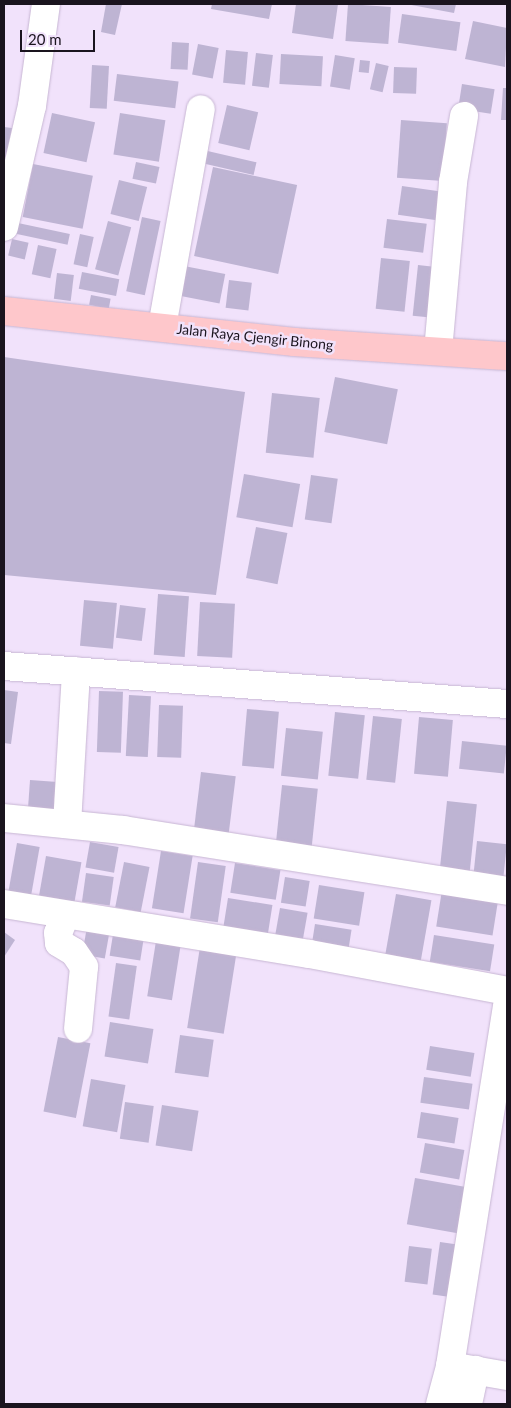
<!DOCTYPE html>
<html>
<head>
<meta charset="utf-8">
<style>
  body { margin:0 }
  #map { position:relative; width:511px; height:1408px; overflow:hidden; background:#f1e2fb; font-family:Lato,sans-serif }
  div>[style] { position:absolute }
  .building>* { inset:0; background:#beb4d3; transform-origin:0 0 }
  .roads { filter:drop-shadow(0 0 1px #c7b6d3) drop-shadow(0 0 1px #c7b6d3) }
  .minor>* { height:28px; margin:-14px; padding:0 14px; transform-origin:14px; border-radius:14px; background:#fff }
  .major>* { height:28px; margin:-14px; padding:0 14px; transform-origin:14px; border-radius:14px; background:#fec7cb }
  span { translate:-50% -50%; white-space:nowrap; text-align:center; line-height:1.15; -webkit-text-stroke:5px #f1e2fb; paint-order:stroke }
  .street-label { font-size:14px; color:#1a141e }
  .frame { position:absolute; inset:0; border:5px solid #1a141e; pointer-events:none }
  .scale { position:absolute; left:20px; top:30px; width:75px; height:22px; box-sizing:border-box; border:2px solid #1a141e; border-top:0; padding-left:6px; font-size:15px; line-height:18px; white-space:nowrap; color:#1a141e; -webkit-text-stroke:4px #f1e2fb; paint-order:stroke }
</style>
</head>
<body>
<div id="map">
  <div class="building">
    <div style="clip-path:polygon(106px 4px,122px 4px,115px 35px,101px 32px)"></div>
    <div style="clip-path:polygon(212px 4px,272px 4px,269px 19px,211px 9px)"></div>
    <div style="clip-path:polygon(296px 4px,338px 4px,333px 39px,292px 33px)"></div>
    <div style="left:348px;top:4px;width:43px;height:37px;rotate:4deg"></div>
    <div style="clip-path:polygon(406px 4px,456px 4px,454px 13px)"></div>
    <div style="left:402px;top:14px;width:59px;height:29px;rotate:8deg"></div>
    <div style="clip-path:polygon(473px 21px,507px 28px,505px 67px,465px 59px)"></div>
    <div style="left:172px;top:42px;width:17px;height:27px;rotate:3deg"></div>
    <div style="left:198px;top:44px;width:21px;height:31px;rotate:11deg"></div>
    <div style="left:226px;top:50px;width:22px;height:33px;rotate:5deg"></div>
    <div style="left:256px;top:53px;width:17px;height:33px;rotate:7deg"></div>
    <div style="left:281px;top:54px;width:42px;height:30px;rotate:3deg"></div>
    <div style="left:335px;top:55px;width:20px;height:32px;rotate:9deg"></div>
    <div style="left:360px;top:60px;width:10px;height:12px;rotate:6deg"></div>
    <div style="left:376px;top:63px;width:13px;height:27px;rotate:13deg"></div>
    <div style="left:92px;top:65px;width:17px;height:43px;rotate:3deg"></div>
    <div style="left:394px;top:67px;width:23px;height:26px;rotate:2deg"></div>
    <div style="left:117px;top:74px;width:62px;height:27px;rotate:7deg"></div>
    <div style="left:462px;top:84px;width:33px;height:25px;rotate:9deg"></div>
    <div style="clip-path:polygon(503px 88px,507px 88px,507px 120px,501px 120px)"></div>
    <div style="left:227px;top:105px;width:32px;height:39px;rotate:13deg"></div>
    <div style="left:52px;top:113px;width:44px;height:41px;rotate:12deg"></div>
    <div style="left:120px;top:113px;width:46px;height:42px;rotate:9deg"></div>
    <div style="left:401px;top:120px;width:46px;height:58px;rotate:4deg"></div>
    <div style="clip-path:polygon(4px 127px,12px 128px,5px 160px,4px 160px)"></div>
    <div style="left:199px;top:149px;width:59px;height:13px;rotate:13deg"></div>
    <div style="left:136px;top:162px;width:24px;height:17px;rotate:12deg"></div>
    <div style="left:33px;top:164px;width:61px;height:54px;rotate:11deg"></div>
    <div style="left:213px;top:167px;width:86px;height:91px;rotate:12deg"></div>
    <div style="left:119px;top:180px;width:29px;height:35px;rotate:14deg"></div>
    <div style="left:402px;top:186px;width:48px;height:29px;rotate:8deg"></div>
    <div style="left:142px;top:217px;width:19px;height:76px;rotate:12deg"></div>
    <div style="left:387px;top:219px;width:40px;height:29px;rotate:7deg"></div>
    <div style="left:108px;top:221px;width:24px;height:50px;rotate:15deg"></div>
    <div style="left:18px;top:223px;width:53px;height:11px;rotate:12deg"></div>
    <div style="left:80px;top:234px;width:14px;height:31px;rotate:12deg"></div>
    <div style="left:12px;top:239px;width:17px;height:17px;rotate:13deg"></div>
    <div style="left:38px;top:245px;width:19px;height:30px;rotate:12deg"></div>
    <div style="left:381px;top:258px;width:29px;height:51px;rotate:6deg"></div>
    <div style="left:418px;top:265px;width:18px;height:51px;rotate:6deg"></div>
    <div style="left:184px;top:266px;width:42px;height:30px;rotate:11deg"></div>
    <div style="left:82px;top:272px;width:38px;height:17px;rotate:11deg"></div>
    <div style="left:57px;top:273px;width:17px;height:26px;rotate:7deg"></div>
    <div style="left:229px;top:280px;width:23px;height:28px;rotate:7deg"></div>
    <div style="left:91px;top:295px;width:20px;height:10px;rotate:11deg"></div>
    <div style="clip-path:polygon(4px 357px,245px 392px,216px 595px,4px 575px)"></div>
    <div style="left:335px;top:377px;width:64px;height:56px;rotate:11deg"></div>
    <div style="left:272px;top:393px;width:48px;height:60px;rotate:6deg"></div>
    <div style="left:244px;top:474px;width:57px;height:44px;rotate:10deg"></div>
    <div style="left:311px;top:475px;width:27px;height:45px;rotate:8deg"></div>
    <div style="left:256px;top:527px;width:32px;height:52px;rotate:11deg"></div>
    <div style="left:158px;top:594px;width:31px;height:61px;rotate:4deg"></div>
    <div style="left:84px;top:600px;width:33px;height:46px;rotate:5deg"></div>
    <div style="left:200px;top:602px;width:35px;height:54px;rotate:3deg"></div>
    <div style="left:120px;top:605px;width:26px;height:33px;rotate:7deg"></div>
    <div style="clip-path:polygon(4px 690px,18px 692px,11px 744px,4px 743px)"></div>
    <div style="left:99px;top:691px;width:24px;height:61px;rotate:2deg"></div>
    <div style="left:129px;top:695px;width:22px;height:61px;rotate:3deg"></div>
    <div style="left:159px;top:705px;width:24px;height:52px;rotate:2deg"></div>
    <div style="left:247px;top:709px;width:32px;height:57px;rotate:5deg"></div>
    <div style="left:335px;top:712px;width:30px;height:64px;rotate:6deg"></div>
    <div style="left:373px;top:716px;width:29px;height:64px;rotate:6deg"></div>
    <div style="left:419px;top:717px;width:34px;height:57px;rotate:5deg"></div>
    <div style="left:286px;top:728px;width:37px;height:48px;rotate:6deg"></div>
    <div style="left:462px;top:741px;width:45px;height:28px;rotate:6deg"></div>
    <div style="left:201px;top:772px;width:35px;height:60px;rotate:7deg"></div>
    <div style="left:30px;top:780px;width:31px;height:35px;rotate:4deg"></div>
    <div style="left:282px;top:785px;width:36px;height:64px;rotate:6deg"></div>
    <div style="left:447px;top:801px;width:30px;height:73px;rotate:6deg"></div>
    <div style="left:477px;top:841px;width:30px;height:39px;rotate:6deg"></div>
    <div style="left:90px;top:842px;width:29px;height:26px;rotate:10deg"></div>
    <div style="left:17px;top:843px;width:23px;height:49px;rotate:10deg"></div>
    <div style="left:161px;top:851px;width:32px;height:58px;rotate:9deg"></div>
    <div style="left:46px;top:856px;width:36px;height:40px;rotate:10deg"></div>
    <div style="left:124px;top:862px;width:26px;height:46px;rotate:11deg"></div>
    <div style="left:198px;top:862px;width:28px;height:57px;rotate:8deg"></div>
    <div style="left:235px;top:863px;width:46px;height:30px;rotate:9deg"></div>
    <div style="left:86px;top:873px;width:28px;height:29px;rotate:8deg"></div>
    <div style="left:285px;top:877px;width:25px;height:26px;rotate:9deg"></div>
    <div style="left:319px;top:885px;width:46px;height:34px;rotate:9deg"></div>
    <div style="left:442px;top:890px;width:57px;height:37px;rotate:9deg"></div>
    <div style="left:396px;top:894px;width:36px;height:62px;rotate:10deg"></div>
    <div style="left:228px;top:898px;width:45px;height:34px;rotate:9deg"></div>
    <div style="left:280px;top:908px;width:28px;height:33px;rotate:10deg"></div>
    <div style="left:315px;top:924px;width:37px;height:25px;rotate:9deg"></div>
    <div style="left:87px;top:927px;width:23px;height:28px;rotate:10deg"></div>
    <div style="left:114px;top:928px;width:31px;height:28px;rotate:9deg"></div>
    <div style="clip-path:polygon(4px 932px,15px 940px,4px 957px)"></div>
    <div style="left:434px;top:935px;width:61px;height:27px;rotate:9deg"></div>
    <div style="left:156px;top:941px;width:25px;height:56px;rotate:9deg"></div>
    <div style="left:200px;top:947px;width:37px;height:82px;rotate:9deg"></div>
    <div style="left:116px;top:963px;width:21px;height:54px;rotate:8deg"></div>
    <div style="left:110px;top:1022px;width:44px;height:35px;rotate:9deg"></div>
    <div style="left:180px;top:1035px;width:34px;height:38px;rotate:8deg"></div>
    <div style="left:58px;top:1037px;width:33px;height:76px;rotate:11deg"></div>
    <div style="left:430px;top:1046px;width:45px;height:24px;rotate:9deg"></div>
    <div style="left:424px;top:1077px;width:49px;height:26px;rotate:8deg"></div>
    <div style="left:91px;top:1079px;width:35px;height:48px;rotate:10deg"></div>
    <div style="left:125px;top:1102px;width:29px;height:37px;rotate:8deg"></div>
    <div style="left:162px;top:1105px;width:37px;height:41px;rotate:9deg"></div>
    <div style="left:421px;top:1112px;width:38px;height:26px;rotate:9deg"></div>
    <div style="left:425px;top:1143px;width:40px;height:30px;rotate:10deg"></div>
    <div style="left:415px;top:1178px;width:53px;height:47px;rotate:10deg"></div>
    <div style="left:440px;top:1242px;width:28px;height:53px;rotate:8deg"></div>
    <div style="left:409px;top:1246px;width:23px;height:36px;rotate:7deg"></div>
  </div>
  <div class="roads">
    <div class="minor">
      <div style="left:4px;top:227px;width:124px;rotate:-77deg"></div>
      <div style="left:32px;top:106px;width:103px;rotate:-82.2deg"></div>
      <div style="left:162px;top:327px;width:221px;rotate:-79.9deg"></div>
      <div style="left:438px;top:351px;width:170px;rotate:-84.9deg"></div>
      <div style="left:453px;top:182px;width:67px;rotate:-80.5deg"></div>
      <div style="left:4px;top:666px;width:504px;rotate:4.32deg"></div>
      <div style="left:4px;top:818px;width:120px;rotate:5.8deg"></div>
      <div style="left:123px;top:830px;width:389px;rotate:9deg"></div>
      <div style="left:67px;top:824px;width:153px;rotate:-86.6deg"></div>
      <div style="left:4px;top:904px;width:310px;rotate:9.3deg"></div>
      <div style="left:310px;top:954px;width:200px;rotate:10.6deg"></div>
      <div style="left:65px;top:916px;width:18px;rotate:112deg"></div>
      <div style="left:58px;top:933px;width:10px;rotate:84deg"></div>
      <div style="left:59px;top:943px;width:17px;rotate:31deg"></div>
      <div style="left:74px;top:952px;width:18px;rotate:56deg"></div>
      <div style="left:84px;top:967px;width:62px;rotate:95.5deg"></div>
      <div style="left:450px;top:1366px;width:58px;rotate:10deg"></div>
      <div style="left:440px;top:1404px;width:39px;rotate:-75deg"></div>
      <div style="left:450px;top:1366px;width:365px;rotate:-81deg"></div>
      <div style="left:468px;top:1404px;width:35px;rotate:-78deg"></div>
    </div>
    <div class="major">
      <div style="left:4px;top:311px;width:292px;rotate:6.1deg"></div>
      <div style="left:294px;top:342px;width:213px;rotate:3.8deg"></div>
    </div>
  </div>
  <div class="street-label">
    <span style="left:255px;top:337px;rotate:6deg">Jalan Raya Cjengir Binong</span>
  </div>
  <div class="frame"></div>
  <div class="scale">20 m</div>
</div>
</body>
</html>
